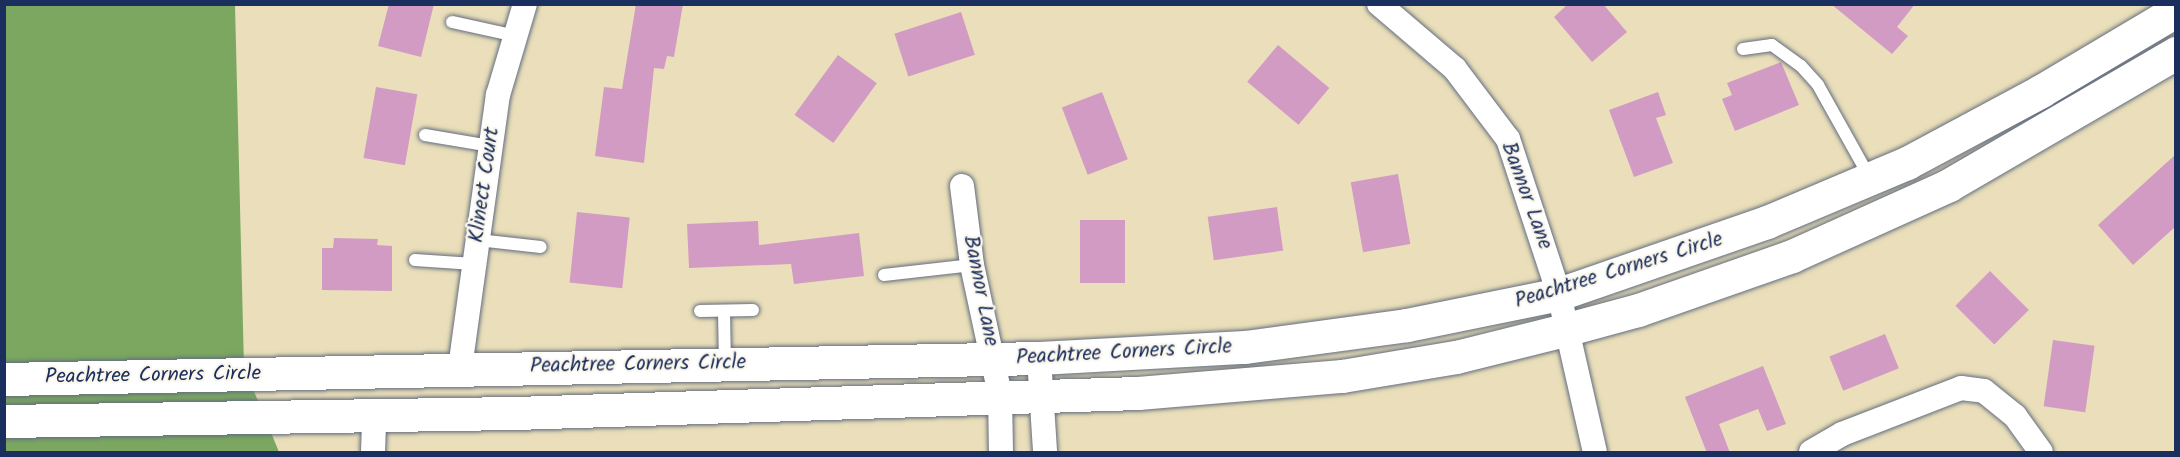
<!DOCTYPE html>
<html>
<head>
<meta charset="utf-8">
<style>
  body { margin:0 }
  #map { position:relative; width:2180px; height:457px; overflow:hidden; background:#eadfba; font-family:Kalam,sans-serif }
  div>[style] { position:absolute }
  .forest>* { inset:0; background:#7ba760 }
  .building>* { inset:0; background:#d29bc4; transform-origin:0 0 }
  .roads { filter:drop-shadow(0 0 2px #636d7e) drop-shadow(0 0 2px #636d7e) }
  .lane>* { height:12px; margin:-6px; padding:0 6px; transform-origin:6px; border-radius:6px; background:#fff }
  .street>* { height:24px; margin:-12px; padding:0 12px; transform-origin:12px; border-radius:12px; background:#fff }
  .secondary>* { height:33px; margin:-16.5px; padding:0 16.5px; transform-origin:16.5px; border-radius:16.5px; background:#fff }
  span { translate:-50% -50%; white-space:nowrap; text-align:center; line-height:1.15; -webkit-text-stroke:4.5px #fbf7ec; paint-order:stroke }
  .street-label { font-size:21px; color:#1b2f5e }
  .frame { position:absolute; inset:0; border:6px solid #1b2f5e; pointer-events:none }
</style>
</head>
<body>
<div id="map">
  <div class="forest">
    <div style="clip-path:polygon(4px 5px,235px 5px,244px 367px,279px 452px,5px 452px)"></div>
  </div>
  <div class="building">
    <div style="clip-path:polygon(389px 4px,434px 4px,421px 57px,378px 46px)"></div>
    <div style="clip-path:polygon(636px 4px,683px 4px,674px 57px,667px 56px,664px 69px,654px 68px,644px 163px,595px 156px,604px 87px,622px 89px)"></div>
    <div style="clip-path:polygon(1568px 4px,1603px 4px,1627px 32px,1592px 62px,1554px 17px)"></div>
    <div style="clip-path:polygon(1831px 4px,1915px 4px,1897px 27px,1908px 36px,1892px 54px)"></div>
    <div style="left:961px;top:12px;width:45px;height:70px;rotate:72deg"></div>
    <div style="left:1278px;top:45px;width:67px;height:48px;rotate:40deg"></div>
    <div style="left:838px;top:55px;width:48px;height:74px;rotate:36deg"></div>
    <div style="clip-path:polygon(1781px 62px,1799px 105px,1735px 131px,1722px 99px,1732px 95px,1727px 83px)"></div>
    <div style="left:376px;top:87px;width:42px;height:72px;rotate:10deg"></div>
    <div style="left:1102px;top:92px;width:72px;height:43px;rotate:69deg"></div>
    <div style="clip-path:polygon(1658px 92px,1666px 115px,1656px 118px,1673px 163px,1634px 177px,1609px 110px)"></div>
    <div style="clip-path:polygon(2175px 155px,2175px 227px,2133px 265px,2098px 225px)"></div>
    <div style="left:1398px;top:174px;width:71px;height:48px;rotate:80deg"></div>
    <div style="left:1277px;top:207px;width:44px;height:70px;rotate:82deg"></div>
    <div style="left:577px;top:212px;width:53px;height:71px;rotate:6deg"></div>
    <div style="left:1080px;top:220px;width:45px;height:63px"></div>
    <div style="clip-path:polygon(758px 221px,759px 245px,859px 233px,864px 276px,794px 284px,791px 264px,689px 268px,687px 224px)"></div>
    <div style="clip-path:polygon(334px 238px,378px 239px,377px 245px,392px 246px,392px 291px,322px 290px,322px 248px,333px 248px)"></div>
    <div style="left:1990px;top:271px;width:55px;height:49px;rotate:45deg"></div>
    <div style="left:1885px;top:334px;width:37px;height:60px;rotate:68deg"></div>
    <div style="left:2053px;top:340px;width:42px;height:67px;rotate:8deg"></div>
    <div style="clip-path:polygon(1763px 366px,1786px 424px,1767px 431px,1758px 409px,1719px 424px,1730px 453px,1707px 453px,1685px 397px)"></div>
  </div>
  <div class="roads">
    <div class="lane">
      <div style="left:452px;top:22px;width:66px;rotate:12.3deg"></div>
      <div style="left:1743px;top:49px;width:29px;rotate:-8deg"></div>
      <div style="left:1772px;top:45px;width:36px;rotate:36deg"></div>
      <div style="left:1801px;top:66px;width:25px;rotate:48deg"></div>
      <div style="left:1818px;top:85px;width:107px;rotate:60.8deg"></div>
      <div style="left:425px;top:135px;width:67px;rotate:9.5deg"></div>
      <div style="left:478px;top:240px;width:63px;rotate:6.3deg"></div>
      <div style="left:415px;top:260px;width:59px;rotate:3.9deg"></div>
      <div style="left:884px;top:275px;width:89px;rotate:-6.5deg"></div>
      <div style="left:700px;top:311px;width:53px;rotate:-1.1deg"></div>
      <div style="left:724px;top:312px;width:51px;rotate:88.9deg"></div>
    </div>
    <div class="street">
      <div style="left:1379px;top:4px;width:100px;rotate:40.5deg"></div>
      <div style="left:1455px;top:69px;width:88px;rotate:52.9deg"></div>
      <div style="left:1508px;top:139px;width:163px;rotate:71.8deg"></div>
      <div style="left:1559px;top:294px;width:162px;rotate:77.2deg"></div>
      <div style="left:962px;top:186px;width:80px;rotate:82.8deg"></div>
      <div style="left:972px;top:265px;width:133px;rotate:77.8deg"></div>
      <div style="left:1000px;top:395px;width:57px;rotate:89deg"></div>
      <div style="left:1039px;top:358px;width:94px;rotate:86.3deg"></div>
      <div style="left:460px;top:368px;width:276px;rotate:-82.1deg"></div>
      <div style="left:498px;top:95px;width:95px;rotate:-73.5deg"></div>
      <div style="left:373px;top:452px;width:36px;rotate:-88deg"></div>
      <div style="left:1811px;top:452px;width:36px;rotate:-30deg"></div>
      <div style="left:1842px;top:434px;width:128px;rotate:-21.1deg"></div>
      <div style="left:1961px;top:388px;width:23px;rotate:7deg"></div>
      <div style="left:1984px;top:391px;width:40px;rotate:39deg"></div>
      <div style="left:2015px;top:416px;width:44px;rotate:54.2deg"></div>
    </div>
    <div class="secondary">
      <div style="left:4px;top:379px;width:1035px;rotate:-1.16deg"></div>
      <div style="left:1039px;top:358px;width:206px;rotate:-3.1deg"></div>
      <div style="left:1245px;top:347px;width:163px;rotate:-7.7deg"></div>
      <div style="left:1407px;top:325px;width:155px;rotate:-11.5deg"></div>
      <div style="left:1559px;top:294px;width:220px;rotate:-19.1deg"></div>
      <div style="left:1767px;top:222px;width:152px;rotate:-22.9deg"></div>
      <div style="left:1907px;top:163px;width:152px;rotate:-28.2deg"></div>
      <div style="left:2041px;top:91px;width:157px;rotate:-30.7deg"></div>
      <div style="left:4px;top:421px;width:511px;rotate:-0.9deg"></div>
      <div style="left:515px;top:413px;width:623px;rotate:-1.84deg"></div>
      <div style="left:1138px;top:393px;width:205px;rotate:-4.8deg"></div>
      <div style="left:1342px;top:376px;width:116px;rotate:-9.5deg"></div>
      <div style="left:1456px;top:357px;width:115px;rotate:-14deg"></div>
      <div style="left:1568px;top:329px;width:73px;rotate:-15.2deg"></div>
      <div style="left:1638px;top:310px;width:163px;rotate:-19.3deg"></div>
      <div style="left:1792px;top:256px;width:172px;rotate:-24.3deg"></div>
      <div style="left:1949px;top:185px;width:263px;rotate:-30.2deg"></div>
    </div>
  </div>
  <div class="street-label">
    <span style="left:485px;top:185px;rotate:-82deg">Klinect Court</span>
    <span style="left:1526px;top:196px;rotate:70deg">Bannor Lane</span>
    <span style="left:1619px;top:271px;rotate:-17deg">Peachtree Corners Circle</span>
    <span style="left:980px;top:291px;rotate:79deg">Bannor Lane</span>
    <span style="left:1124px;top:353px;rotate:-3deg">Peachtree Corners Circle</span>
    <span style="left:638px;top:365px;rotate:-1deg">Peachtree Corners Circle</span>
    <span style="left:153px;top:376px;rotate:-1deg">Peachtree Corners Circle</span>
  </div>
  <div class="frame"></div>
</div>
</body>
</html>
